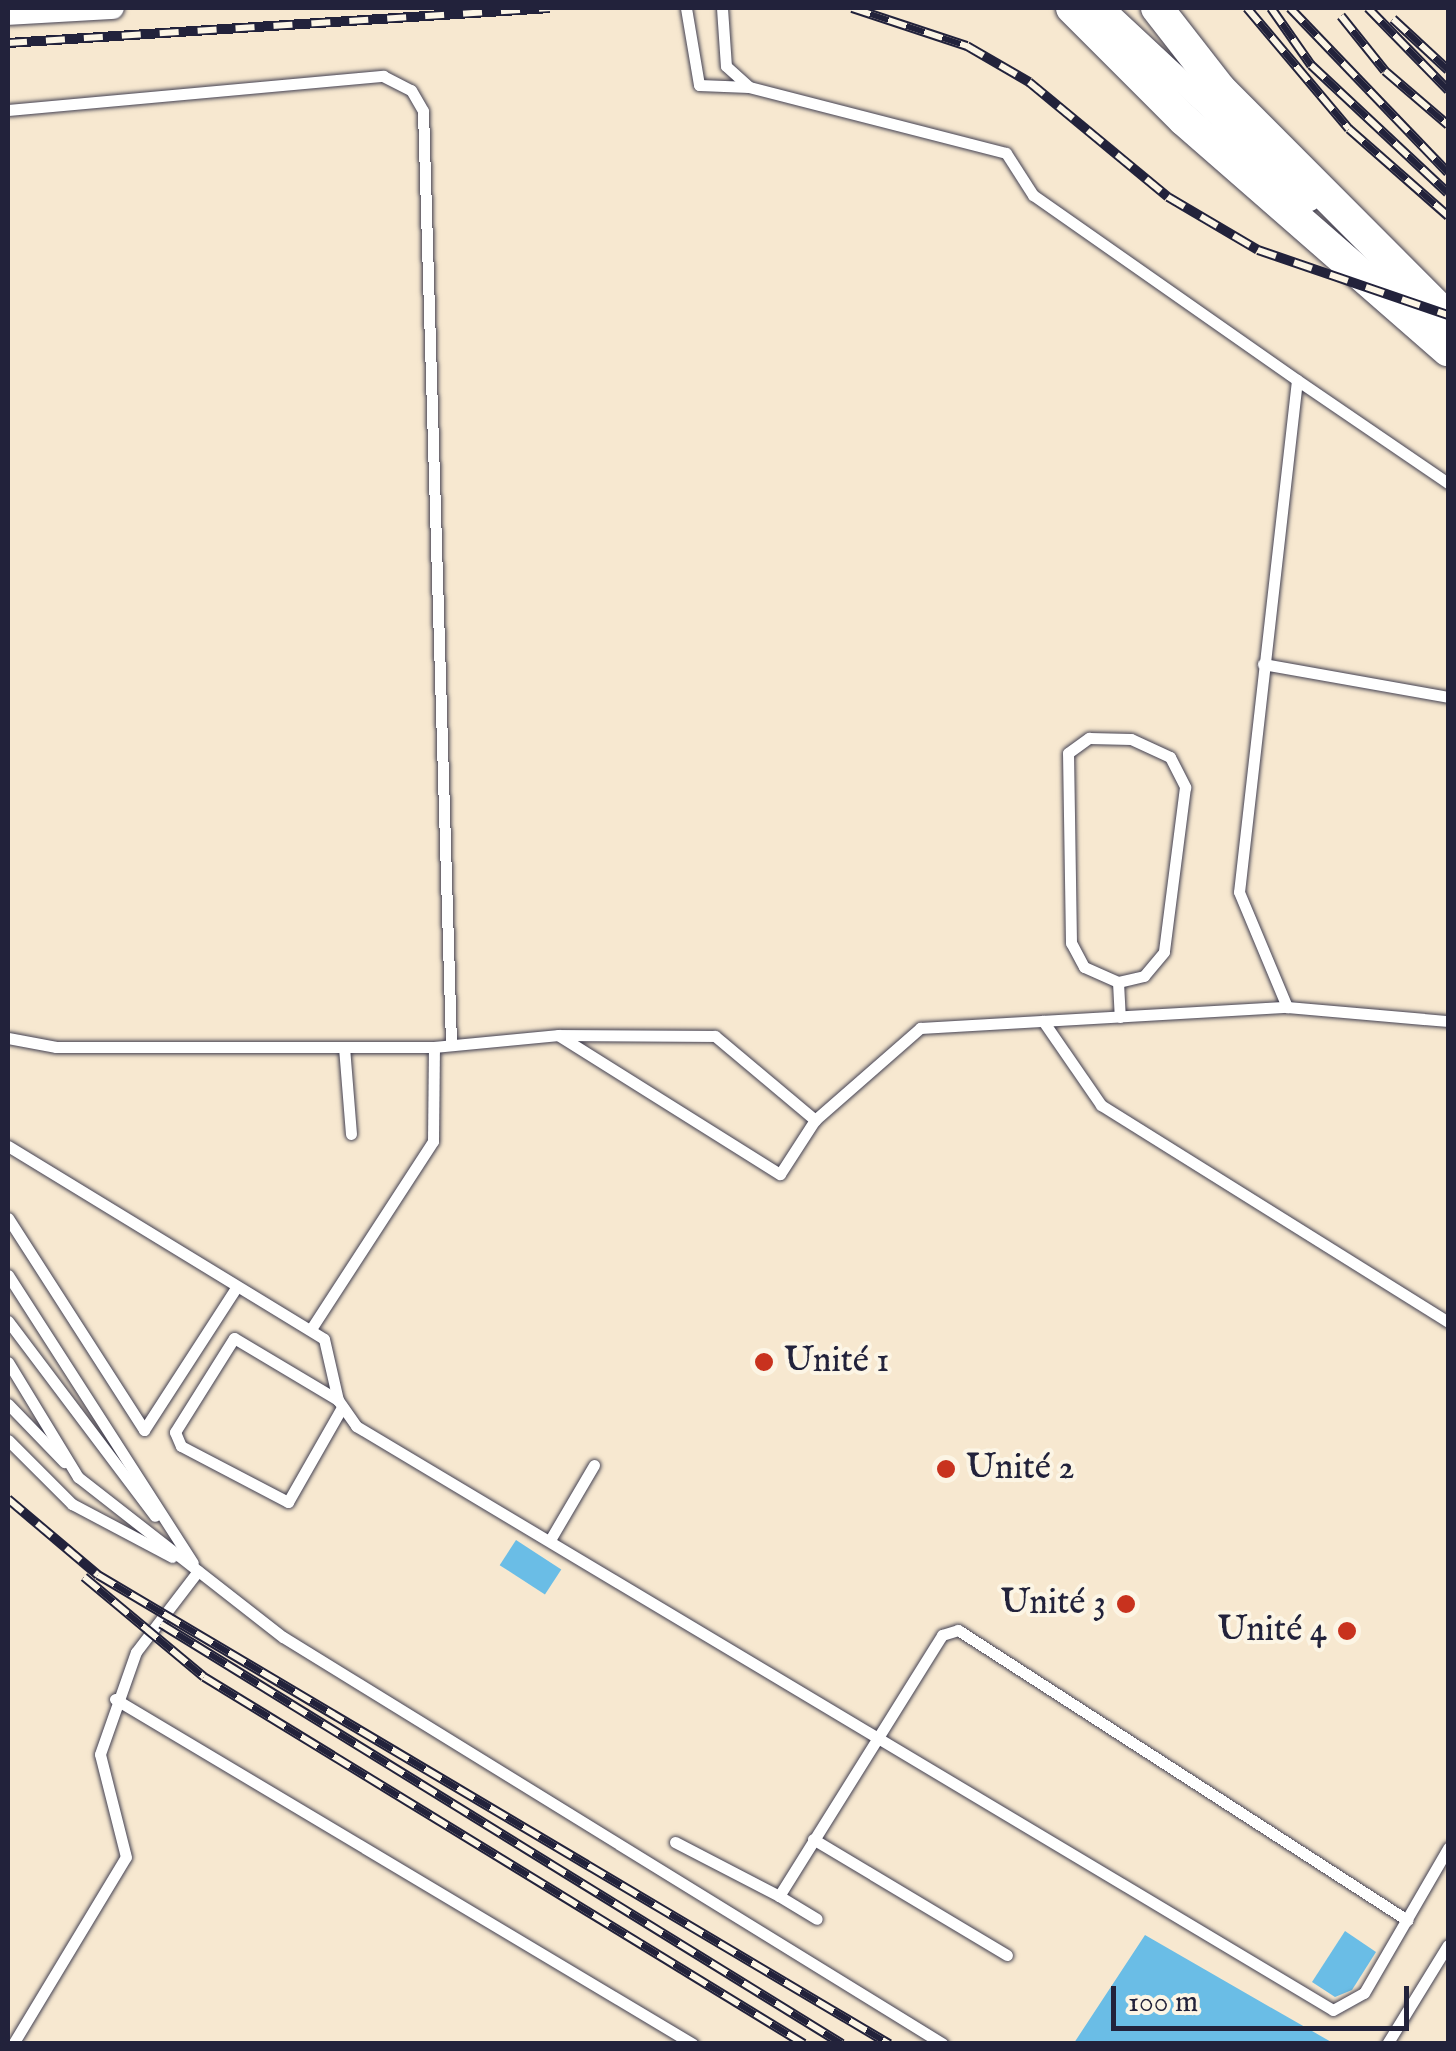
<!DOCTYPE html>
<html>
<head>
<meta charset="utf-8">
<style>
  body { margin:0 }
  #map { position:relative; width:1456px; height:2051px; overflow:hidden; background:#f7e8d0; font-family:"IM FELL English",serif }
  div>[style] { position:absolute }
  .water>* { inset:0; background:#6abde6; transform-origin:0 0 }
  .roads { filter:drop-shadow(0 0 2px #424051) drop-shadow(0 0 2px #424051) }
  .lane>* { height:11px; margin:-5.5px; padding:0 5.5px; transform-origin:5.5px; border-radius:5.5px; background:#fff }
  .street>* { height:22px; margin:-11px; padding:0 11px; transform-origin:11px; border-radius:11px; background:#fff }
  .secondary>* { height:32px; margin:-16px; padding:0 16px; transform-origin:16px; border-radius:16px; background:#fff }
  .rail>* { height:10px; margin-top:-5px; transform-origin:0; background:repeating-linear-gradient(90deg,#fcf5e5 0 19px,#22223b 0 38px); box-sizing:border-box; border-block:2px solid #22223b }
  .dots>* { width:28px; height:28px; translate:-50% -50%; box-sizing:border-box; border:5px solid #fcf5e5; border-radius:50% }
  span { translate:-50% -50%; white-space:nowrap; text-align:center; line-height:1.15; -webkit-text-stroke:8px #fcf5e5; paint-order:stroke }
  .poi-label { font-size:35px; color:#22223b }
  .left { translate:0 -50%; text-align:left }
  .right { translate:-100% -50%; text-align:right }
  .frame { position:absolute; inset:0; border:10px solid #22223b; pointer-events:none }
  .scale { position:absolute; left:1111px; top:1986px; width:298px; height:45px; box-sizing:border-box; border:5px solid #22223b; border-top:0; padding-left:12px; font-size:30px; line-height:35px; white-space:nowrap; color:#22223b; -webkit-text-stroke:8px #fcf5e5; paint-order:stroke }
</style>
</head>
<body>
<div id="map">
  <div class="water">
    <div style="left:516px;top:1540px;width:54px;height:30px;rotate:33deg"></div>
    <div style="clip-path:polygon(1345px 1931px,1376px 1952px,1352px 1990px,1335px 1997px,1312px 1982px)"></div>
    <div style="clip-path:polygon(1145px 1935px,1256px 1999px,1333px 2043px,1074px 2043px)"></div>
  </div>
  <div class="roads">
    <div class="lane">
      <div style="left:686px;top:8px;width:78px;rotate:80.4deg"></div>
      <div style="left:699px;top:85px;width:50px;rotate:2.3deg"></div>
      <div style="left:722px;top:8px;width:58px;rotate:86.1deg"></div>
      <div style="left:726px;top:66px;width:31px;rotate:42deg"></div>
      <div style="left:749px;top:87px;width:265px;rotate:14.4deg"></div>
      <div style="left:1006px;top:153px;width:50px;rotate:57.3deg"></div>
      <div style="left:1033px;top:195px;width:322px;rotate:35deg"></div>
      <div style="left:1297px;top:380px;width:515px;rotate:96.46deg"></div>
      <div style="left:1239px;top:892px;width:125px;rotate:67.3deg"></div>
      <div style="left:8px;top:110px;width:377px;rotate:-5.2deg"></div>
      <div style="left:383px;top:76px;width:31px;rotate:27deg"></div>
      <div style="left:411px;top:90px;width:24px;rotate:60deg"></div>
      <div style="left:423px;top:111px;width:934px;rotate:88.28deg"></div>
      <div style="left:1297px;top:380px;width:183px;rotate:34.3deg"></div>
      <div style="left:1263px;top:664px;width:188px;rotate:10.1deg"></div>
      <div style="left:1118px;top:982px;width:37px;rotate:-156deg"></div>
      <div style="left:1084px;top:967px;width:27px;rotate:-118deg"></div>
      <div style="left:1071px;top:943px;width:190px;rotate:-90.9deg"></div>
      <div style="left:1068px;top:753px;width:26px;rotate:-36deg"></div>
      <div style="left:1089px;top:738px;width:42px;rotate:1.4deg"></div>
      <div style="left:1131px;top:739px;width:43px;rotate:24.8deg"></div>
      <div style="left:1170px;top:757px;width:34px;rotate:63deg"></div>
      <div style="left:1185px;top:787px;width:166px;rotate:97.3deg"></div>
      <div style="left:1164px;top:952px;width:31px;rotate:130deg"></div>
      <div style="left:1144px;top:976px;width:27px;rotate:167deg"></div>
      <div style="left:1118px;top:982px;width:35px;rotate:87deg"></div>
      <div style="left:1043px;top:1021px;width:102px;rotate:55.4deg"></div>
      <div style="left:1101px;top:1105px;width:409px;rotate:32deg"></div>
      <div style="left:560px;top:1035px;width:155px;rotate:0.4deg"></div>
      <div style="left:715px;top:1036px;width:131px;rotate:40deg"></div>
      <div style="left:8px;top:1038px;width:49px;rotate:10.6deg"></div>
      <div style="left:56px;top:1047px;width:288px"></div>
      <div style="left:351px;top:1134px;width:87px;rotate:-94.6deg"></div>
      <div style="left:344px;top:1047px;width:90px"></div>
      <div style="left:8px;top:1146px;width:370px;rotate:31.4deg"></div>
      <div style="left:324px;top:1339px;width:63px;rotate:77.1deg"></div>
      <div style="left:338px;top:1400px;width:32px;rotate:55deg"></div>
      <div style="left:356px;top:1426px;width:1138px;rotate:30.87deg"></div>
      <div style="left:1333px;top:2010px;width:35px;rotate:-29deg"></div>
      <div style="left:1364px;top:1993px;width:168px;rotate:-59.9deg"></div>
      <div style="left:8px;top:1218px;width:252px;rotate:57.3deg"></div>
      <div style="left:144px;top:1430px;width:171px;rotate:-57.1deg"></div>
      <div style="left:8px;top:1275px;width:342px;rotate:57.3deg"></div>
      <div style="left:8px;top:1321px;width:244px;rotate:53deg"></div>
      <div style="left:311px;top:1329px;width:224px;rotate:-57deg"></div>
      <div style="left:433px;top:1141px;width:94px;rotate:-89.4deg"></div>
      <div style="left:434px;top:1047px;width:125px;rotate:-5.5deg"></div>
      <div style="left:558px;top:1035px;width:262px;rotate:32.1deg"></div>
      <div style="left:780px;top:1174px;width:64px;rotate:-57.1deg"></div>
      <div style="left:815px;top:1120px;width:140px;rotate:-41.2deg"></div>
      <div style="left:920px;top:1028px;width:368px;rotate:-3.3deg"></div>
      <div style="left:1287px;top:1007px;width:162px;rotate:5deg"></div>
      <div style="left:8px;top:1362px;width:135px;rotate:58.7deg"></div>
      <div style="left:78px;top:1477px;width:260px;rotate:38deg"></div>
      <div style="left:283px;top:1637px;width:775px;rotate:31.66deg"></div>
      <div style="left:338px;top:1400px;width:121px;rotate:-149.2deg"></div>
      <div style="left:234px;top:1338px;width:111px;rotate:122.1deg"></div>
      <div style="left:175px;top:1432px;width:15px;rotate:67deg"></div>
      <div style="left:181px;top:1446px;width:121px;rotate:27.6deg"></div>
      <div style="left:288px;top:1502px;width:107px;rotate:-60.3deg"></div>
      <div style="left:8px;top:1404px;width:81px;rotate:46deg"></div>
      <div style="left:8px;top:1440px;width:91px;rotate:45deg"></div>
      <div style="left:72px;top:1504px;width:113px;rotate:27.9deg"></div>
      <div style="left:550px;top:1540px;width:87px;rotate:-59.6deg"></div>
      <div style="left:115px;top:1699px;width:673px;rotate:30.83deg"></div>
      <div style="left:813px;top:1839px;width:226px;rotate:30.9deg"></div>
      <div style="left:675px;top:1842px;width:117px;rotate:27.4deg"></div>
      <div style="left:779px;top:1896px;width:308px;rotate:-58deg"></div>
      <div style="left:942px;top:1635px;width:17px;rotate:-17deg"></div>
      <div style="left:958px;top:1630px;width:535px;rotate:32.86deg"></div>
      <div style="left:779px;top:1896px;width:44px;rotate:31.2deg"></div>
      <div style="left:13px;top:2044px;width:218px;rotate:-58.9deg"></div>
      <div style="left:126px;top:1857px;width:106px;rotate:-104.2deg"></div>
      <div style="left:100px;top:1754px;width:108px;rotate:-70.6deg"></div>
      <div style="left:136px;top:1652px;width:102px;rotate:-52.6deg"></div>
      <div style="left:1387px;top:2044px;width:116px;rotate:-58.4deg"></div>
    </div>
    <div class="street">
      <div style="left:1103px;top:8px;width:282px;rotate:43deg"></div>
      <div style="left:8px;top:14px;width:105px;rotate:-3.3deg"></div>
    </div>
    <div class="secondary">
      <div style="left:1072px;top:8px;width:158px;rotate:45deg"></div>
      <div style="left:1184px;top:120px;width:350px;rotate:41.1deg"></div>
      <div style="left:1157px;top:8px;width:103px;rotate:52.1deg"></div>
      <div style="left:1220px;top:89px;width:323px;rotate:45.1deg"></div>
    </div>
  </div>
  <div class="rail">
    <div style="left:852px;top:8px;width:121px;rotate:18.3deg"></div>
    <div style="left:967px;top:46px;width:72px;rotate:30.1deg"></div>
    <div style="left:1029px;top:82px;width:180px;rotate:39.6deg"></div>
    <div style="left:1168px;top:197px;width:104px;rotate:30.5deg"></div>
    <div style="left:1258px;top:250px;width:201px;rotate:18.9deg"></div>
    <div style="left:1247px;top:8px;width:158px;rotate:49.9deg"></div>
    <div style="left:1349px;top:129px;width:132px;rotate:41.3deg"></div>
    <div style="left:1271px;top:8px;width:70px;rotate:54.9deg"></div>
    <div style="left:1311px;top:65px;width:187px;rotate:43.1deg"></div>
    <div style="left:1290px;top:8px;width:228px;rotate:46.2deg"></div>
    <div style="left:1368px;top:8px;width:115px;rotate:45.7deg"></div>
    <div style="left:1341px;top:16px;width:70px;rotate:51.3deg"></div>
    <div style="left:1385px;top:71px;width:83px;rotate:40.6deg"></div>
    <div style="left:1393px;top:19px;width:75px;rotate:42.8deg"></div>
    <div style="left:8px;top:43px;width:543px;rotate:-3.69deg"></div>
    <div style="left:8px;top:1499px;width:118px;rotate:40.2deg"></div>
    <div style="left:98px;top:1575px;width:920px;rotate:30.66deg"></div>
    <div style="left:84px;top:1577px;width:156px;rotate:39.8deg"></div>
    <div style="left:204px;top:1677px;width:703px;rotate:31.45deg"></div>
    <div style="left:161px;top:1624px;width:800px;rotate:31.66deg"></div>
  </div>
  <div class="dots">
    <div style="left:764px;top:1362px;background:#c8321e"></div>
    <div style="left:946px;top:1469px;background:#c8321e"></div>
    <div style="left:1126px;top:1604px;background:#c8321e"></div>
    <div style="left:1347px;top:1631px;background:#c8321e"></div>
  </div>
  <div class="poi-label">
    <span class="left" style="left:784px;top:1362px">Unité 1</span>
    <span class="left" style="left:966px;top:1469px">Unité 2</span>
    <span class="right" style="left:1106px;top:1604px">Unité 3</span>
    <span class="right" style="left:1327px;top:1631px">Unité 4</span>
  </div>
  <div class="frame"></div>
  <div class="scale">100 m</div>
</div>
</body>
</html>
